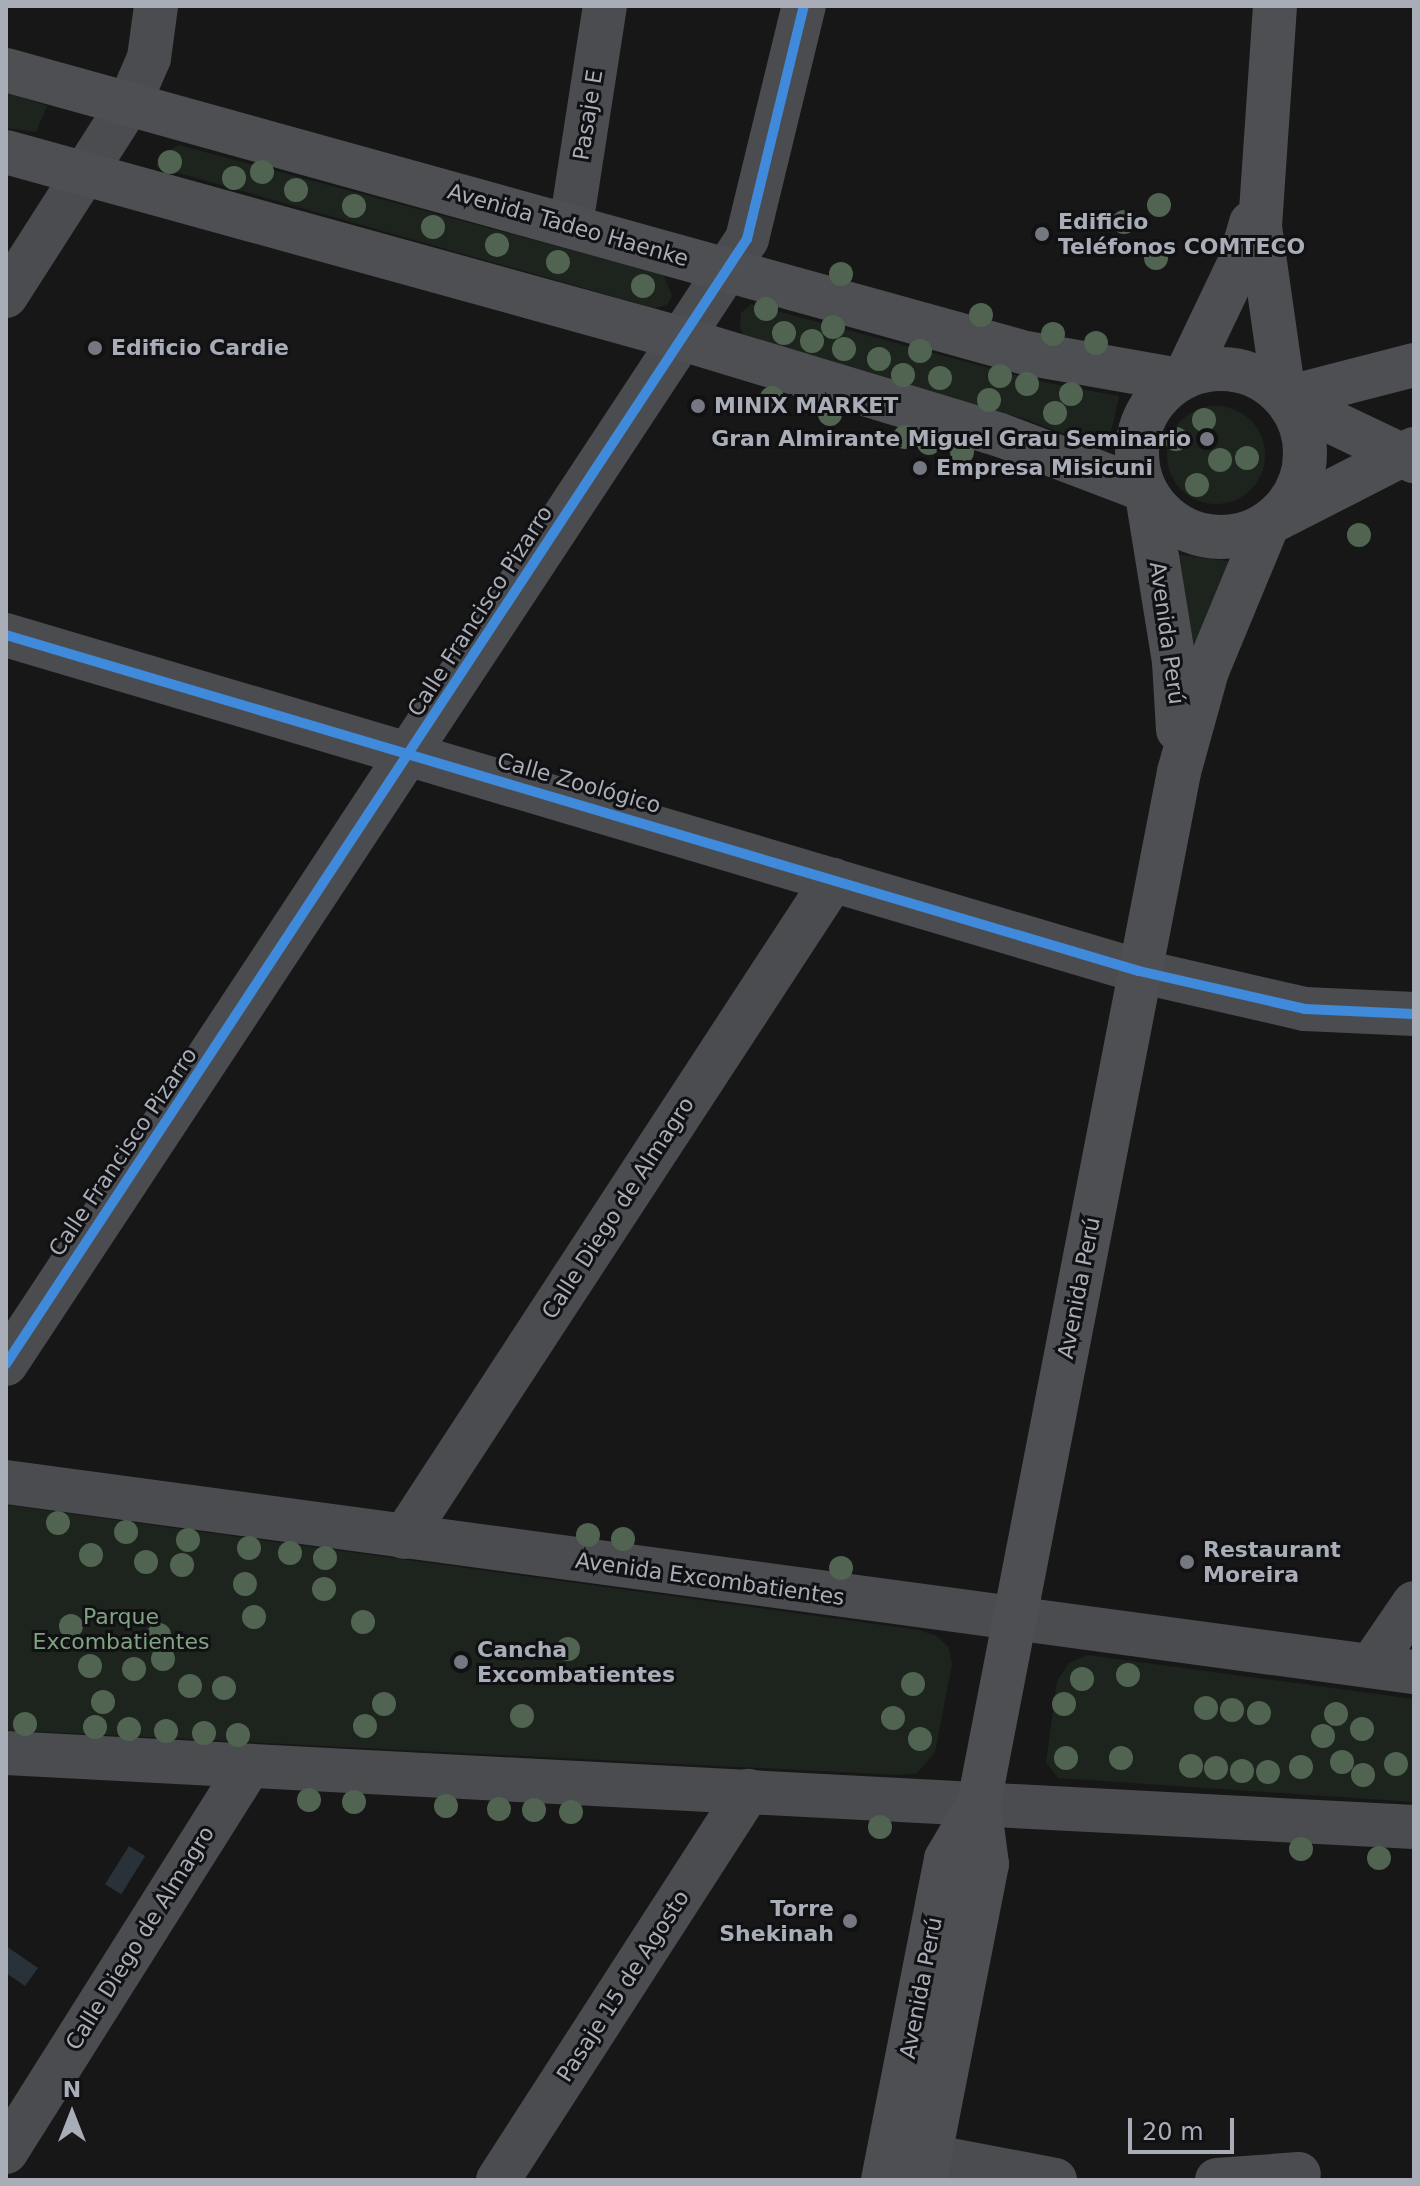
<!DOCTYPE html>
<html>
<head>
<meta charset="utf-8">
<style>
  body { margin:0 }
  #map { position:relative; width:1420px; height:2186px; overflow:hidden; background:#171717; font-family:"DejaVu Sans",sans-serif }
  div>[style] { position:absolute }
  .green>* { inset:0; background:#1d241e }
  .round { border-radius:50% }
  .water>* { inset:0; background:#2a3239; transform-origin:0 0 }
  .minor>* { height:44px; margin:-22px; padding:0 22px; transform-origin:22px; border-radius:22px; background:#4b4c50 }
  .major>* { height:44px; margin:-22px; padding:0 22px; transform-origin:22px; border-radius:22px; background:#4d4f52 }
  .major>.ring { margin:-22px; padding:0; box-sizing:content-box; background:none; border:44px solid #4d4f52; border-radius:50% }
  .cycleway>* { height:10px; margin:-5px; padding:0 5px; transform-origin:5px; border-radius:5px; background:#408adc }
  .trees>* { width:24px; height:24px; margin:-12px; border-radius:50%; background:#506451 }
  .dots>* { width:22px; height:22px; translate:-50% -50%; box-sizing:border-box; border:4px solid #111113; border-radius:50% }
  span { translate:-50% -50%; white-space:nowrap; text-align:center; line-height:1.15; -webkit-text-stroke:6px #111113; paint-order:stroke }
  .street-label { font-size:22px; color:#a8adb8 }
  .poi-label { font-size:22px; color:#a8adb8; font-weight:700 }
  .left { translate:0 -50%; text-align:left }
  .right { translate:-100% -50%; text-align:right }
  .park-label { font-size:22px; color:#7fa381 }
  .frame { position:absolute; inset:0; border:8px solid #a8adb8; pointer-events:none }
  .north { position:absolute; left:32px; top:2074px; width:80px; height:80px; -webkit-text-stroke:6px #111113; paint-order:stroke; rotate:0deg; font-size:22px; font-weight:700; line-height:32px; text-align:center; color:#a8adb8 }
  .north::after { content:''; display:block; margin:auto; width:28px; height:36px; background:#a8adb8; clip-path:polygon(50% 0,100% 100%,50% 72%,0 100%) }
  .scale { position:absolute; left:1128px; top:2118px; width:106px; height:36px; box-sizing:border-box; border:4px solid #a8adb8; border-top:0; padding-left:10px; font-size:24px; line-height:28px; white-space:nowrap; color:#a8adb8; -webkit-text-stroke:6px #111113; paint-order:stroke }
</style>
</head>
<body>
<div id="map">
  <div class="green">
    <div style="clip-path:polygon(6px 91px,47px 106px,36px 132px,6px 128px)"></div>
    <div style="clip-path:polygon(179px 145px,664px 275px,672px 296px,667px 305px,654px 308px,157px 167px,157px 158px)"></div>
    <div style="clip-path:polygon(751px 304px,1038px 381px,1119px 396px,1107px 451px,1028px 420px,755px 342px,744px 337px,740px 326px,741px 313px)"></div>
    <div class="round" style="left:1167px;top:406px;width:98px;height:98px"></div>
    <div style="clip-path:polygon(1168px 553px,1235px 562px,1197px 662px,1184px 600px)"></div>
    <div style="clip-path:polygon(6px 1505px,919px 1630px,937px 1636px,949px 1648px,952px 1665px,935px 1752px,917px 1773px,899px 1775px,6px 1730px)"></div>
    <div style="clip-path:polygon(1087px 1655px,1414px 1699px,1414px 1802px,1058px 1778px,1046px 1762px,1057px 1681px,1069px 1663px)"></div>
  </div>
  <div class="water">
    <div style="left:129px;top:1846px;width:19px;height:45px;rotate:32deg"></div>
    <div style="clip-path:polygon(6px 1946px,38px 1968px,25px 1986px,6px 1973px)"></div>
  </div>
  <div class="minor">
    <div style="left:571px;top:225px;width:222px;rotate:-81.2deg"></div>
    <div style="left:6px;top:296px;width:228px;rotate:-57.4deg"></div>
    <div style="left:129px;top:104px;width:50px;rotate:-66.5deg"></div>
    <div style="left:149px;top:58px;width:52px;rotate:-82.3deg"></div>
    <div style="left:6px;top:635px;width:1182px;rotate:16.52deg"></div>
    <div style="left:1139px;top:971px;width:170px;rotate:12.9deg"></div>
    <div style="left:1305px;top:1009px;width:109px;rotate:2.6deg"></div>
    <div style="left:6px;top:1364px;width:1347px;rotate:-56.63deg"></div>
    <div style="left:747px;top:239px;width:240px;rotate:-76.3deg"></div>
    <div style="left:6px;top:1482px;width:1421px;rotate:7.69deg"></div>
    <div style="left:404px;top:1537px;width:785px;rotate:-56.86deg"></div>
    <div style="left:1371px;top:1666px;width:76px;rotate:-55.7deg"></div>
    <div style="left:6px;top:1753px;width:1410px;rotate:3.01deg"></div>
    <div style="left:893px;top:2149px;width:165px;rotate:10.8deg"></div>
    <div style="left:6px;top:2152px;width:456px;rotate:-57.8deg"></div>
    <div style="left:498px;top:2180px;width:463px;rotate:-57.2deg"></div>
    <div style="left:1217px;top:2180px;width:82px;rotate:-4.2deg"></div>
  </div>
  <div class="major">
    <div style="left:1275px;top:6px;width:222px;rotate:93.9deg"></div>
    <div style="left:1260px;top:227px;width:171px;rotate:81.9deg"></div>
    <div style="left:6px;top:70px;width:1059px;rotate:15.51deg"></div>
    <div style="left:1026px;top:353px;width:155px;rotate:10deg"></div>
    <div style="left:6px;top:152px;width:698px;rotate:15.45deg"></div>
    <div style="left:679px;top:338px;width:335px;rotate:16.8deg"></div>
    <div style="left:1000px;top:435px;width:155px;rotate:20.8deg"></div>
    <div class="ring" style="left:1137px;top:369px;width:124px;height:124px"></div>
    <div style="left:1185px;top:377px;width:125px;rotate:-64.5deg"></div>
    <div style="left:1239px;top:264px;width:43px;rotate:-73.7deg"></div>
    <div style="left:1286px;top:398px;width:132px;rotate:-14.5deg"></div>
    <div style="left:1288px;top:401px;width:140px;rotate:25.5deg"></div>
    <div style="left:1147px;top:495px;width:169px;rotate:80.8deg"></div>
    <div style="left:1174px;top:662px;width:68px;rotate:86.6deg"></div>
    <div style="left:1277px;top:519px;width:154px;rotate:-27.1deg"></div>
    <div style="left:883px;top:2180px;width:327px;rotate:-78.9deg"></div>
    <div style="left:946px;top:1859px;width:65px;rotate:-59.5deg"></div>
    <div style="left:979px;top:1803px;width:1050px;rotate:-79.02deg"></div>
    <div style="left:1179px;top:772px;width:105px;rotate:-74.5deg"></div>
    <div style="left:1207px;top:671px;width:159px;rotate:-67.5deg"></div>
    <div style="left:925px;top:2180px;width:322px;rotate:-78.9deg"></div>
    <div style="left:987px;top:1864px;width:62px;rotate:-97.5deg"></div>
  </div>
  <div class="cycleway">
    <div style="left:6px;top:635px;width:1182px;rotate:16.52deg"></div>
    <div style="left:1139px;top:971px;width:170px;rotate:12.9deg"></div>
    <div style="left:1305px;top:1009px;width:109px;rotate:2.6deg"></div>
    <div style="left:6px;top:1364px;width:1347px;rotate:-56.63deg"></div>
    <div style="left:747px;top:239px;width:240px;rotate:-76.3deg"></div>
  </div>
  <div class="trees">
    <div style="left:170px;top:162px"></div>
    <div style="left:262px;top:172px"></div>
    <div style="left:234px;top:178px"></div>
    <div style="left:296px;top:190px"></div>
    <div style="left:1159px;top:205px"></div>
    <div style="left:354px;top:206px"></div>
    <div style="left:1124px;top:222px"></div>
    <div style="left:433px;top:227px"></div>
    <div style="left:497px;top:245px"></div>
    <div style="left:1156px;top:258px"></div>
    <div style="left:558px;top:262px"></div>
    <div style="left:841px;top:274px"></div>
    <div style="left:643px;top:286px"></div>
    <div style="left:766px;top:309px"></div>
    <div style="left:981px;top:315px"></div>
    <div style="left:833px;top:327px"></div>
    <div style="left:784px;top:333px"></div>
    <div style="left:1053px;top:334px"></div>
    <div style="left:812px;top:341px"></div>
    <div style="left:1096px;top:343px"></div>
    <div style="left:844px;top:349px"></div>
    <div style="left:920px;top:351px"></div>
    <div style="left:879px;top:359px"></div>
    <div style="left:903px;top:375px"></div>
    <div style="left:1000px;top:376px"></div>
    <div style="left:940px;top:378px"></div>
    <div style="left:1027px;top:384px"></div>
    <div style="left:1071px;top:394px"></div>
    <div style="left:772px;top:398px"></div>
    <div style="left:989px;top:400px"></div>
    <div style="left:1055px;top:413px"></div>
    <div style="left:830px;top:414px"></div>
    <div style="left:1204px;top:420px"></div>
    <div style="left:905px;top:437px"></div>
    <div style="left:1176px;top:439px"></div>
    <div style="left:929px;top:443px"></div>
    <div style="left:962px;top:452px"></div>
    <div style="left:1247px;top:458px"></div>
    <div style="left:1220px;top:460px"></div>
    <div style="left:1197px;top:485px"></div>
    <div style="left:1359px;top:535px"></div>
    <div style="left:58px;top:1523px"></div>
    <div style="left:126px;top:1532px"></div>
    <div style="left:588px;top:1535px"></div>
    <div style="left:623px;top:1539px"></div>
    <div style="left:188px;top:1540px"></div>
    <div style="left:249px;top:1548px"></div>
    <div style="left:290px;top:1553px"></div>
    <div style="left:91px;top:1555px"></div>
    <div style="left:325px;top:1558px"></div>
    <div style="left:146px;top:1562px"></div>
    <div style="left:182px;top:1565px"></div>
    <div style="left:841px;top:1568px"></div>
    <div style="left:245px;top:1584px"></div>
    <div style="left:324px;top:1589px"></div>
    <div style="left:254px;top:1617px"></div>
    <div style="left:363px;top:1622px"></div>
    <div style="left:71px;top:1626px"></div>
    <div style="left:159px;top:1635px"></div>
    <div style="left:568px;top:1649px"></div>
    <div style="left:163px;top:1659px"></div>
    <div style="left:90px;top:1666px"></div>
    <div style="left:134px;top:1669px"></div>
    <div style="left:1128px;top:1675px"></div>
    <div style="left:1082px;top:1679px"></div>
    <div style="left:913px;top:1684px"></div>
    <div style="left:190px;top:1686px"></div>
    <div style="left:224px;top:1688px"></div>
    <div style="left:103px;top:1702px"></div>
    <div style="left:384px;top:1704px"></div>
    <div style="left:1064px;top:1704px"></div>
    <div style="left:1206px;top:1708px"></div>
    <div style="left:1232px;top:1710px"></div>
    <div style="left:1259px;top:1713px"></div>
    <div style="left:1336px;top:1714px"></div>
    <div style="left:522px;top:1716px"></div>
    <div style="left:893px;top:1718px"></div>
    <div style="left:25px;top:1724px"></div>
    <div style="left:365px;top:1726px"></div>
    <div style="left:95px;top:1727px"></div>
    <div style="left:129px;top:1729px"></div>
    <div style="left:1362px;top:1729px"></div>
    <div style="left:166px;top:1731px"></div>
    <div style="left:204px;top:1733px"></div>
    <div style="left:238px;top:1735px"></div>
    <div style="left:1323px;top:1736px"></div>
    <div style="left:920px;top:1739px"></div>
    <div style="left:1066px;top:1758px"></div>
    <div style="left:1121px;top:1758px"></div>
    <div style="left:1342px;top:1762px"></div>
    <div style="left:1396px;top:1764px"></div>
    <div style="left:1191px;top:1766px"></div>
    <div style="left:1301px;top:1767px"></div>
    <div style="left:1216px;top:1768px"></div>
    <div style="left:1242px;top:1771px"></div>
    <div style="left:1268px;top:1772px"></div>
    <div style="left:1363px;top:1775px"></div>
    <div style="left:309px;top:1800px"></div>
    <div style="left:354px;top:1802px"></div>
    <div style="left:446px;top:1806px"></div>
    <div style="left:499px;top:1809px"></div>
    <div style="left:534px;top:1810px"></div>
    <div style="left:571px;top:1812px"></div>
    <div style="left:880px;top:1827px"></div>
    <div style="left:1301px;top:1849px"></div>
    <div style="left:1379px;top:1858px"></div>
  </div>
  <div class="dots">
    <div style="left:1042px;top:234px;background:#757880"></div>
    <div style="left:95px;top:348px;background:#757880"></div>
    <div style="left:698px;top:406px;background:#757880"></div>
    <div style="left:1207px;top:439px;background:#757880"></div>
    <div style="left:920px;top:468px;background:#757880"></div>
    <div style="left:1187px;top:1562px;background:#757880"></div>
    <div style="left:461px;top:1662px;background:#757880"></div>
    <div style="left:850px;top:1921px;background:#757880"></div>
  </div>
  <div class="street-label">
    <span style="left:588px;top:115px;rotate:-81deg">Pasaje E</span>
    <span style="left:568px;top:225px;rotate:16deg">Avenida Tadeo Haenke</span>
    <span style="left:480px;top:611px;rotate:-57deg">Calle Francisco Pizarro</span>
    <span style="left:1167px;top:633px;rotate:82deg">Avenida Perú</span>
    <span style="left:579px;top:783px;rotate:16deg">Calle Zoológico</span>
    <span style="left:123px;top:1152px;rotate:-56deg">Calle Francisco Pizarro</span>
    <span style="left:618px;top:1208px;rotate:-57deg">Calle Diego de Almagro</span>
    <span style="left:1079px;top:1288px;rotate:-79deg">Avenida Perú</span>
    <span style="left:710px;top:1579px;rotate:8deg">Avenida Excombatientes</span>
    <span style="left:140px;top:1938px;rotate:-58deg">Calle Diego de Almagro</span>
    <span style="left:623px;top:1986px;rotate:-57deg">Pasaje 15 de Agosto</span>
    <span style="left:921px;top:1988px;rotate:-79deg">Avenida Perú</span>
  </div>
  <div class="poi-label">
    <span class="left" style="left:1058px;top:234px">Edificio<br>Teléfonos COMTECO</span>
    <span class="left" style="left:111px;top:348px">Edificio Cardie</span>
    <span class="left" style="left:714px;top:406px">MINIX MARKET</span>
    <span class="right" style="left:1191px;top:439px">Gran Almirante Miguel Grau Seminario</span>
    <span class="left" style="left:936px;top:468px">Empresa Misicuni</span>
    <span class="left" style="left:1203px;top:1562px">Restaurant<br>Moreira</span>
    <span class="left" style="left:477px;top:1662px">Cancha<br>Excombatientes</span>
    <span class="right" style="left:834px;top:1921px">Torre<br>Shekinah</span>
  </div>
  <div class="park-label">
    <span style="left:121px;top:1629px">Parque<br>Excombatientes</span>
  </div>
  <div class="frame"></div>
  <div class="north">N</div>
  <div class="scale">20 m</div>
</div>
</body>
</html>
